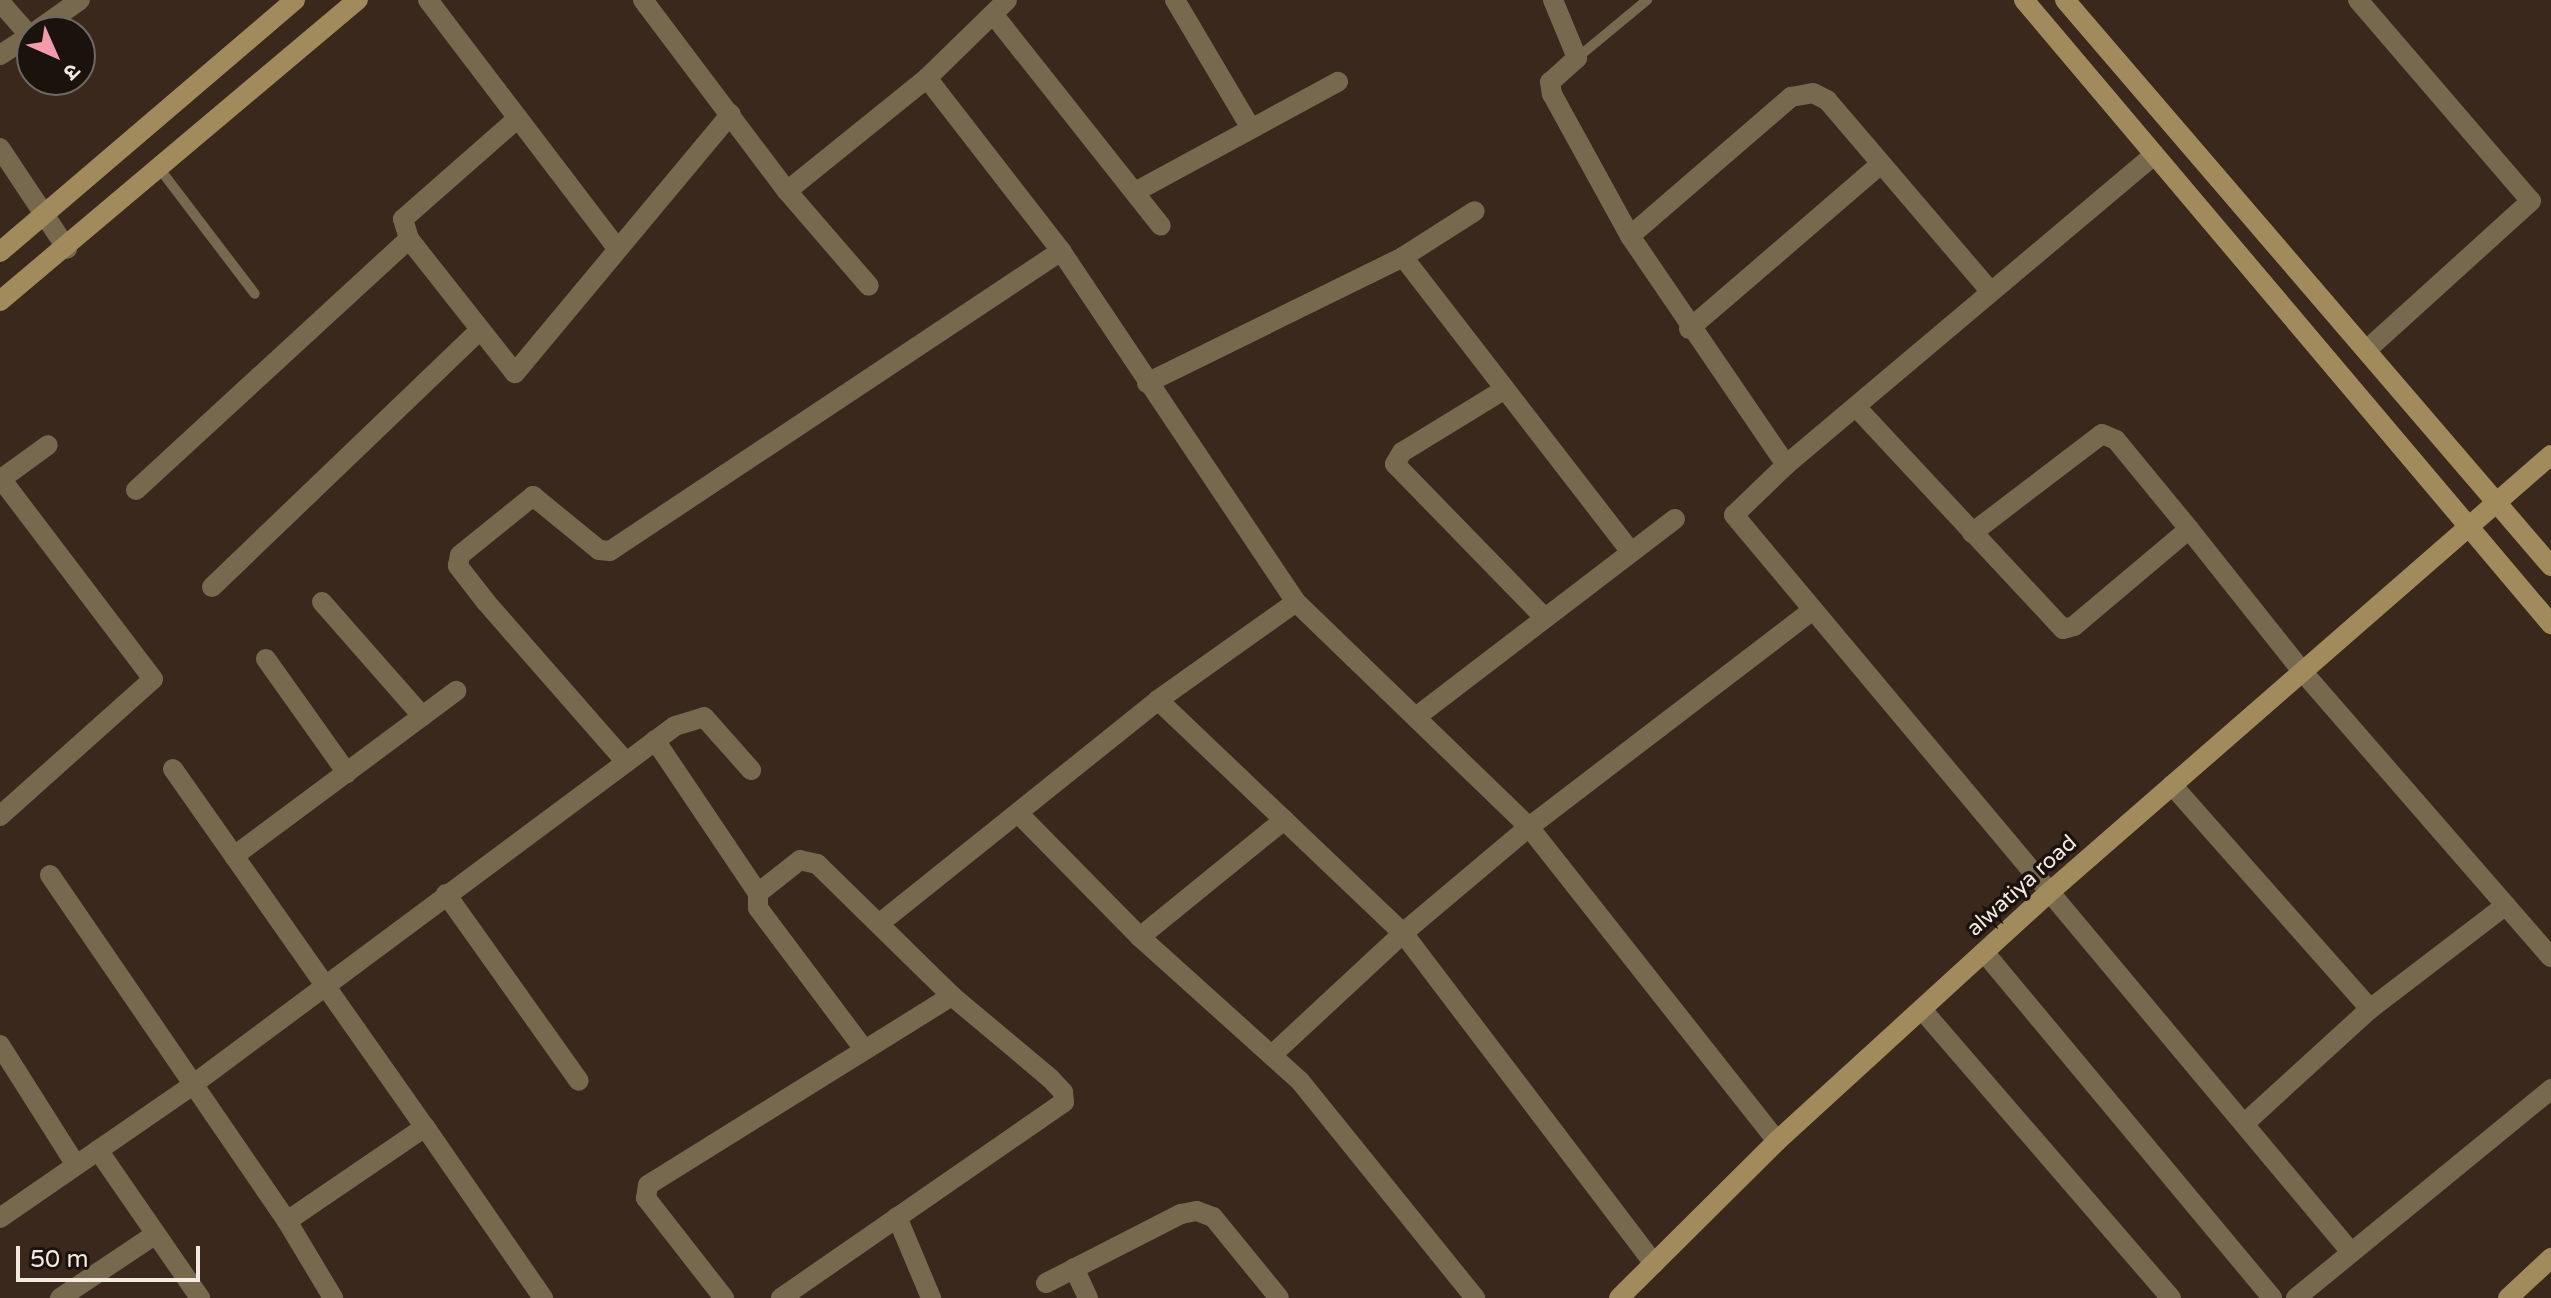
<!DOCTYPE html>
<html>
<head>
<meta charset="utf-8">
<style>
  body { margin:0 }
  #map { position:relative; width:2551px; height:1298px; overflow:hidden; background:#39281b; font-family:"Varela Round","Noto Sans Devanagari",sans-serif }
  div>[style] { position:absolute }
  .lane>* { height:10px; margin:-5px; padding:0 5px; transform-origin:5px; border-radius:5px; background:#77694d }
  .street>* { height:20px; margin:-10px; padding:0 10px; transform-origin:10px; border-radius:10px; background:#77694d }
  .secondary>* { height:20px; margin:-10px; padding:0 10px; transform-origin:10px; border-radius:10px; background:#a18b5d }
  span { translate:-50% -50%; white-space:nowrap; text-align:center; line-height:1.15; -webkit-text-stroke:7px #1a130d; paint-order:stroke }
  .street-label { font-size:22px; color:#f4e9e0 }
  .north { position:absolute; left:16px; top:16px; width:80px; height:80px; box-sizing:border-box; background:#1a130d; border:2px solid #716961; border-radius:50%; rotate:135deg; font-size:22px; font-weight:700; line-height:32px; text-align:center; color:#f4e9e0 }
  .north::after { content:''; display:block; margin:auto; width:28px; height:36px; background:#f39aab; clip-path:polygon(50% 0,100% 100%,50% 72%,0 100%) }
  .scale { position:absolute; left:16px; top:1246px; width:184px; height:36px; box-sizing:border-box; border:4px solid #f4e9e0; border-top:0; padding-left:10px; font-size:24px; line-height:28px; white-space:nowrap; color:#f4e9e0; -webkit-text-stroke:6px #1a130d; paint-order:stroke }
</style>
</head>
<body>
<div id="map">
  <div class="lane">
    <div style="left:1577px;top:58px;width:91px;rotate:-39.6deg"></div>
    <div style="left:159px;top:168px;width:158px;rotate:52.7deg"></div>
  </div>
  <div class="street">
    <div style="left:428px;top:0;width:313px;rotate:52.7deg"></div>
    <div style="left:643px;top:0;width:239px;rotate:53deg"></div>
    <div style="left:787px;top:191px;width:125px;rotate:49.2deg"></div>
    <div style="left:1007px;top:0;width:112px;rotate:135.7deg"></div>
    <div style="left:927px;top:78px;width:219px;rotate:52.2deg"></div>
    <div style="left:1061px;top:251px;width:422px;rotate:56.2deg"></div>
    <div style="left:1296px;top:602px;width:324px;rotate:44deg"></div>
    <div style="left:1529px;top:827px;width:400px;rotate:51.7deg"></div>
    <div style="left:1175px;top:0;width:147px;rotate:59.4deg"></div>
    <div style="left:1553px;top:0;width:63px;rotate:67.5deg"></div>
    <div style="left:1577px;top:58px;width:36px;rotate:138deg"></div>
    <div style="left:1550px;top:82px;width:12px;rotate:81deg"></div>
    <div style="left:1552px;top:94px;width:162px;rotate:61.2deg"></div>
    <div style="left:1630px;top:236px;width:277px;rotate:55.7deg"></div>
    <div style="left:2358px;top:0;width:265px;rotate:49.3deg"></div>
    <div style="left:2531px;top:201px;width:220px;rotate:137.8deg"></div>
    <div style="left:0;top:2px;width:45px;rotate:48.6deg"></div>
    <div style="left:993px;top:14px;width:270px;rotate:51.6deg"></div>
    <div style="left:35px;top:32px;width:55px;rotate:-35.4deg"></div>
    <div style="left:0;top:55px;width:38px;rotate:-33deg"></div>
    <div style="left:518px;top:118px;width:153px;rotate:138.7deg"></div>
    <div style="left:403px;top:219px;width:21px;rotate:73deg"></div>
    <div style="left:409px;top:239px;width:171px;rotate:51.7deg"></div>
    <div style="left:515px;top:373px;width:337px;rotate:-50.2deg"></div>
    <div style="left:0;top:148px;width:121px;rotate:56.4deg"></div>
    <div style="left:2154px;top:155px;width:481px;rotate:139.9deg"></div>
    <div style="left:1786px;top:465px;width:72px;rotate:136.1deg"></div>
    <div style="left:1734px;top:515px;width:960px;rotate:50.07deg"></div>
    <div style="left:787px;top:191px;width:180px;rotate:-38.9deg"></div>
    <div style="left:1135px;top:192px;width:231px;rotate:-28.5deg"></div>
    <div style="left:1630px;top:236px;width:213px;rotate:-40.8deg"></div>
    <div style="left:1791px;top:97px;width:22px;rotate:-10deg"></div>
    <div style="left:1813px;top:93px;width:16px;rotate:27deg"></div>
    <div style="left:1827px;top:100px;width:251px;rotate:49.5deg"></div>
    <div style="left:1403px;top:257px;width:373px;rotate:52.3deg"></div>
    <div style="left:1689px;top:329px;width:252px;rotate:-40.7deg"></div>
    <div style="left:1147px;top:383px;width:285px;rotate:-26.2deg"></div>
    <div style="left:1403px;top:257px;width:85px;rotate:-32.6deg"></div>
    <div style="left:1505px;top:389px;width:121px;rotate:148.5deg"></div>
    <div style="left:1402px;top:452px;width:14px;rotate:120deg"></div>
    <div style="left:1395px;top:464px;width:215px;rotate:45.8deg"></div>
    <div style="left:1857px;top:408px;width:302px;rotate:47deg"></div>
    <div style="left:2063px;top:629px;width:11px;rotate:-15deg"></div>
    <div style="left:2074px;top:626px;width:150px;rotate:-40.1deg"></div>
    <div style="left:2189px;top:529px;width:181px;rotate:51.5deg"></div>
    <div style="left:2302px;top:671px;width:379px;rotate:49deg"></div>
    <div style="left:0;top:480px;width:59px;rotate:-36.1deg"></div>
    <div style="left:136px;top:490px;width:371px;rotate:-42.6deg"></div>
    <div style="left:1972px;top:533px;width:163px;rotate:-37.3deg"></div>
    <div style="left:2102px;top:434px;width:15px;rotate:23deg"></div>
    <div style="left:2116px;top:440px;width:115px;rotate:50.6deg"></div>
    <div style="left:212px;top:587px;width:368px;rotate:-43.8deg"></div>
    <div style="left:322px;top:602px;width:152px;rotate:48.7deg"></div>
    <div style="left:266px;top:659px;width:140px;rotate:54.6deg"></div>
    <div style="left:1158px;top:700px;width:338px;rotate:43.6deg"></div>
    <div style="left:1403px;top:933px;width:415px;rotate:52.8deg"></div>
    <div style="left:1416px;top:717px;width:326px;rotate:-37.4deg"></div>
    <div style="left:655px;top:740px;width:184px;rotate:56.1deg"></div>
    <div style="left:626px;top:762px;width:213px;rotate:-131.2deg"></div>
    <div style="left:486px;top:602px;width:46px;rotate:-127.9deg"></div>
    <div style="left:458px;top:566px;width:11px;rotate:-80deg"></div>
    <div style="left:460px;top:555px;width:94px;rotate:-38.9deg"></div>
    <div style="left:533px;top:496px;width:85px;rotate:39.3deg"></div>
    <div style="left:599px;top:550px;width:11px;rotate:5deg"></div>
    <div style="left:610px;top:551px;width:542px;rotate:-33.63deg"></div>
    <div style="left:173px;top:769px;width:438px;rotate:54.9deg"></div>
    <div style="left:425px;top:1127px;width:167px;rotate:145.7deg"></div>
    <div style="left:2172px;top:785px;width:299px;rotate:48.5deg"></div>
    <div style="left:1018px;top:813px;width:174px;rotate:45.5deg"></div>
    <div style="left:1140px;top:937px;width:215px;rotate:42deg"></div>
    <div style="left:1300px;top:1081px;width:279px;rotate:51.1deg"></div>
    <div style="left:0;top:816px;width:205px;rotate:-41.8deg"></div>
    <div style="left:153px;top:679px;width:251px;rotate:-127.2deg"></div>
    <div style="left:234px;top:856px;width:277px;rotate:-36.6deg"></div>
    <div style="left:50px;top:875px;width:419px;rotate:55.6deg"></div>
    <div style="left:287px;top:1221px;width:90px;rotate:59.1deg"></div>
    <div style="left:446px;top:894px;width:229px;rotate:54.6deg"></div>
    <div style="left:880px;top:923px;width:356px;rotate:-38.7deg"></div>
    <div style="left:1158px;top:700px;width:169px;rotate:-35.4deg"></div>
    <div style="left:1140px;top:937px;width:186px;rotate:-39.1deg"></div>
    <div style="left:1984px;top:952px;width:450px;rotate:50.2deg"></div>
    <div style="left:1924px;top:1012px;width:378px;rotate:49.2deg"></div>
    <div style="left:0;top:1045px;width:142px;rotate:57.7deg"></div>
    <div style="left:1273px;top:1054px;width:178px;rotate:-42.9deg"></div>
    <div style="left:1403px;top:933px;width:165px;rotate:-40.1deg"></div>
    <div style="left:1529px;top:827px;width:357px;rotate:-37.4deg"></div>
    <div style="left:2245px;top:1123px;width:169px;rotate:-42.4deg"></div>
    <div style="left:2370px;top:1009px;width:171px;rotate:-37.4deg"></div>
    <div style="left:425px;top:1127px;width:208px;rotate:55.4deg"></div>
    <div style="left:98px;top:1150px;width:180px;rotate:55.4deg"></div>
    <div style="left:897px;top:1217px;width:88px;rotate:67.2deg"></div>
    <div style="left:0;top:1218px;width:232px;rotate:-34.6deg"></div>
    <div style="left:191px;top:1086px;width:603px;rotate:-36.64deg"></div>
    <div style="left:675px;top:726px;width:30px;rotate:-17deg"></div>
    <div style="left:704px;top:717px;width:71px;rotate:48.4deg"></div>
    <div style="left:1074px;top:1268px;width:33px;rotate:65deg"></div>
    <div style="left:1046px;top:1283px;width:152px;rotate:-27.1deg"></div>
    <div style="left:1181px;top:1214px;width:16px;rotate:-11deg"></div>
    <div style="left:1197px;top:1211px;width:17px;rotate:21deg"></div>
    <div style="left:1213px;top:1217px;width:104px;rotate:50.8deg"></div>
    <div style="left:60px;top:1298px;width:115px;rotate:-33.7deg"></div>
    <div style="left:724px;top:1298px;width:127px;rotate:-128deg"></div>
    <div style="left:646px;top:1198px;width:13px;rotate:-81deg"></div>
    <div style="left:648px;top:1185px;width:358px;rotate:-31.9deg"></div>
    <div style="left:781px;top:1298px;width:344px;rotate:-34.7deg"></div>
    <div style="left:1064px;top:1102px;width:10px;rotate:-96deg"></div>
    <div style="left:1063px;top:1092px;width:18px;rotate:-133deg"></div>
    <div style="left:1051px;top:1079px;width:129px;rotate:-140deg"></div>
    <div style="left:952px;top:996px;width:189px;rotate:-135.6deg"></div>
    <div style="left:817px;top:864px;width:17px;rotate:-167deg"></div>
    <div style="left:800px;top:860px;width:53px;rotate:141.8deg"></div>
    <div style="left:758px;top:893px;width:15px;rotate:90deg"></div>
    <div style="left:758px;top:908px;width:176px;rotate:53.1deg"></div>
    <div style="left:2296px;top:1298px;width:330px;rotate:-39.3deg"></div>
  </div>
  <div class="secondary">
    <div style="left:2024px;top:0;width:817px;rotate:49.82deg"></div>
    <div style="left:2065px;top:0;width:746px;rotate:49.35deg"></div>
    <div style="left:0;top:252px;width:388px;rotate:-40.5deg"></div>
    <div style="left:0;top:301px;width:468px;rotate:-40.1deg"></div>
    <div style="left:1619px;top:1298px;width:223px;rotate:-44.8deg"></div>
    <div style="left:1777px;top:1141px;width:372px;rotate:-42.4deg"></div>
    <div style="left:2052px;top:890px;width:662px;rotate:-41.08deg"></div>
    <div style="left:2508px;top:1298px;width:59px;rotate:-42.9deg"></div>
  </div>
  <div class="street-label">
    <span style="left:2022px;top:886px;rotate:-42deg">alwatiya road</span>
  </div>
  <div class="north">उ</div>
  <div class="scale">50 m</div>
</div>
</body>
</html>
